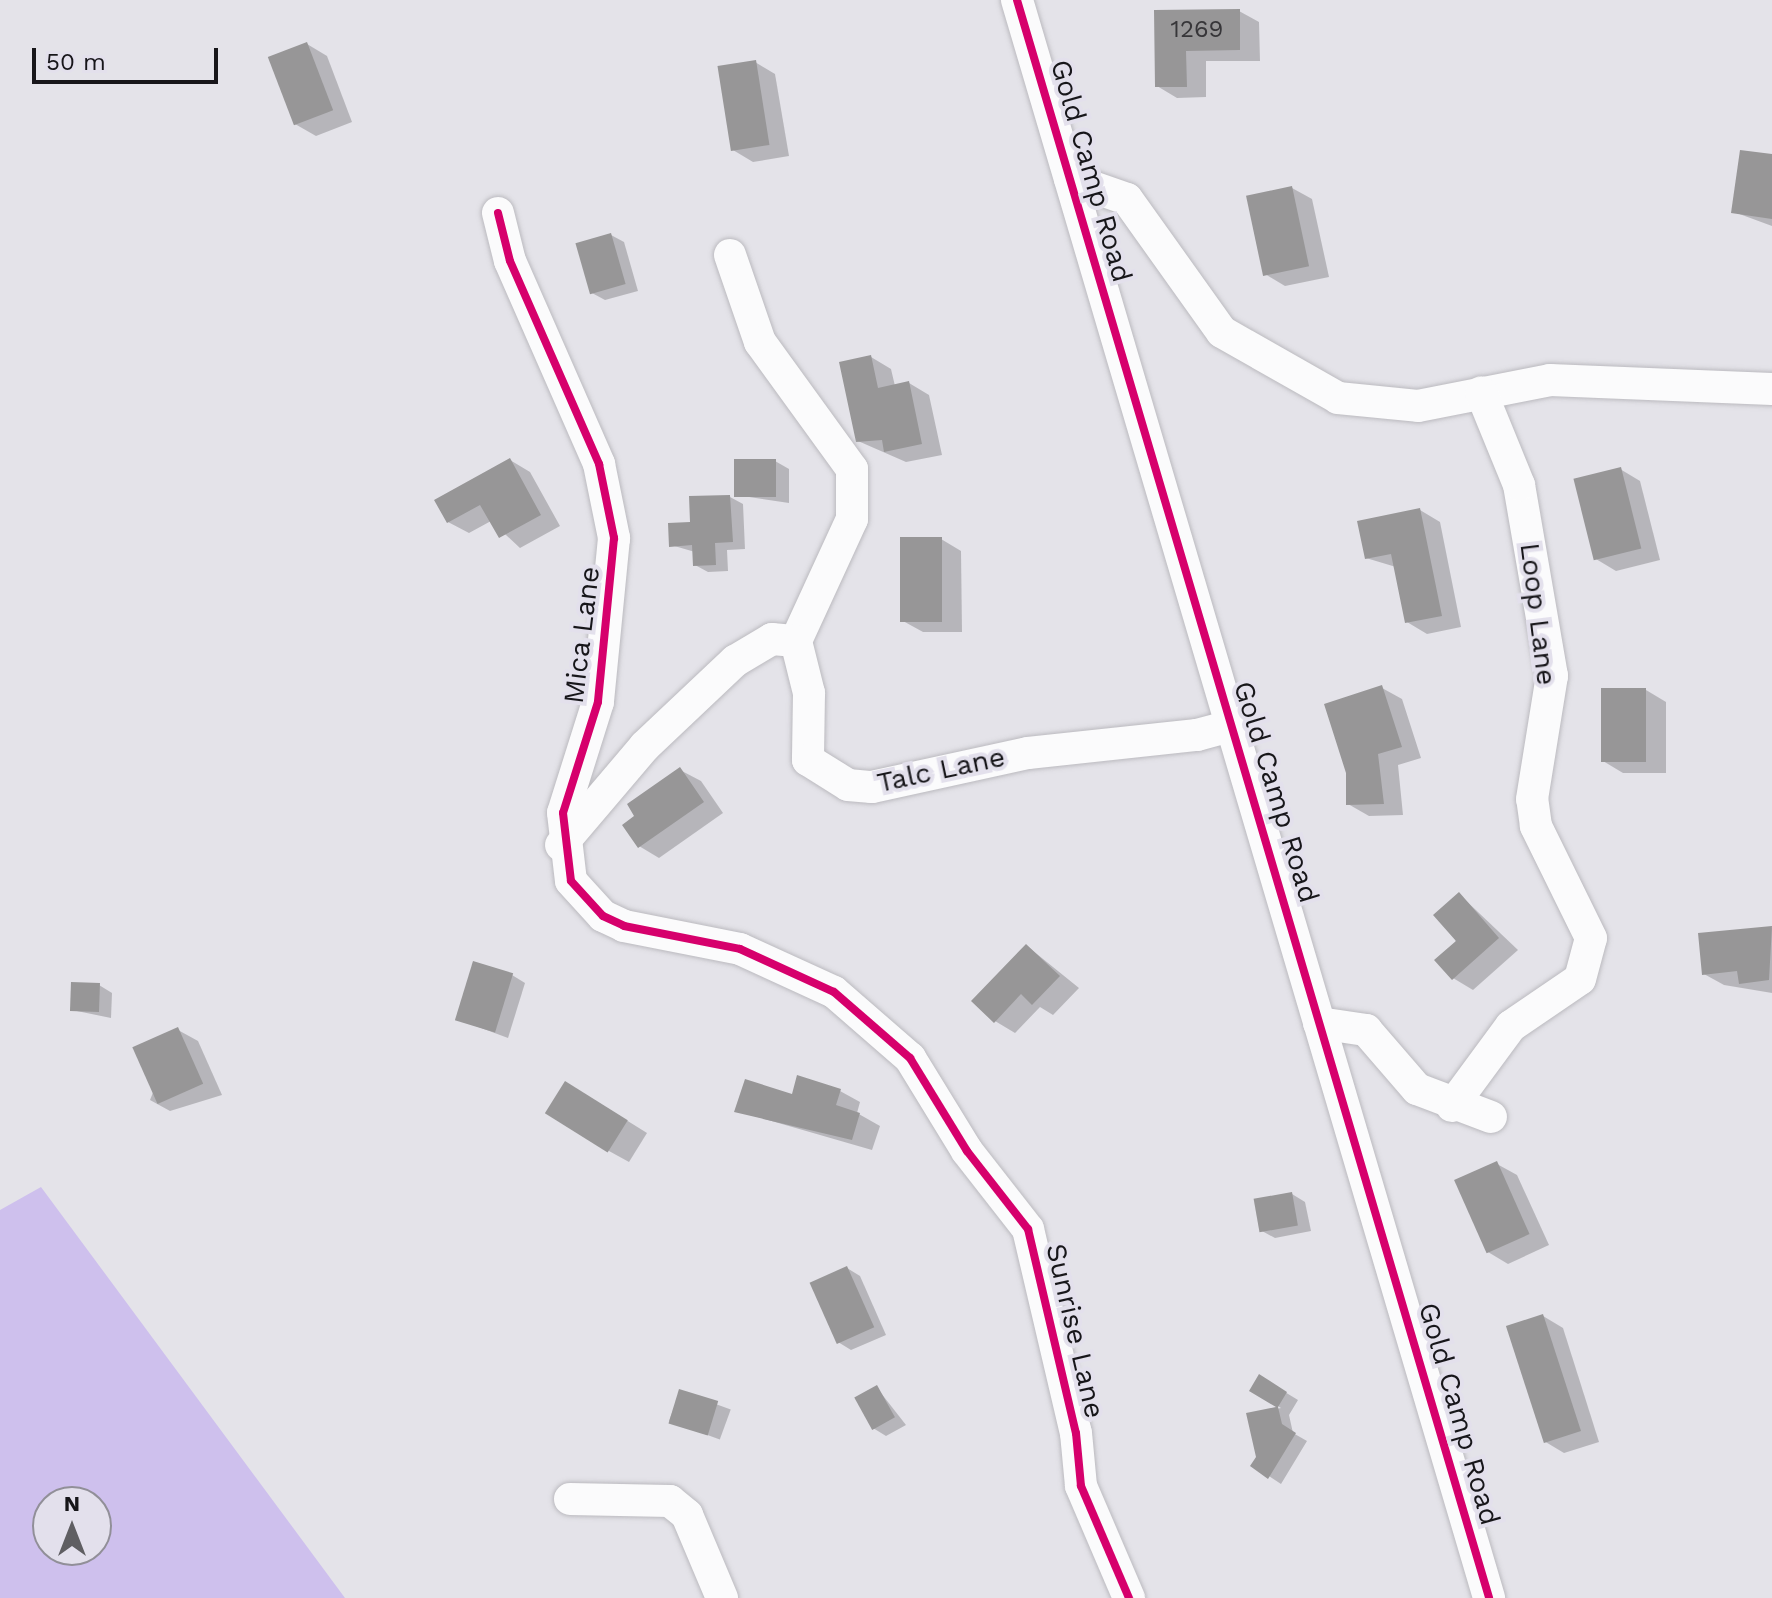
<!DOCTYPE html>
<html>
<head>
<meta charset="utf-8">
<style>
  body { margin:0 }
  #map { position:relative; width:1772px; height:1598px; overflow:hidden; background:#e4e3e9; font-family:"Work Sans",sans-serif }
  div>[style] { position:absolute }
  .forest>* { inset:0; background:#cec0ed }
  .shadow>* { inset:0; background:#0003; transform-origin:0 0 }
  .building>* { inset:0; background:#979697; transform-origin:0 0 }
  .roads { filter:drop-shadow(0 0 2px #bbbabf) drop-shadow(0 0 2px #bbbabf) }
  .minor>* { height:32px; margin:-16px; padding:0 16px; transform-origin:16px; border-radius:16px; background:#fbfbfc }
  .cycleway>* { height:8px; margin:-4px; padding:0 4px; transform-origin:4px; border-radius:4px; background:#d6006c }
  span { translate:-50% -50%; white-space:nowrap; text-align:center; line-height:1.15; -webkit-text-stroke:8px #e3e0ec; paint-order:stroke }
  .number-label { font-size:24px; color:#373639 }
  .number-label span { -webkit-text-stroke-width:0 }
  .street-label { font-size:28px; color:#17161a }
  .north { position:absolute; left:32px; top:1486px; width:80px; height:80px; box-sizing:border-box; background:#e3e0ec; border:2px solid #918f98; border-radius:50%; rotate:0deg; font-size:22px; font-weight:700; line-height:32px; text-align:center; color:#17161a }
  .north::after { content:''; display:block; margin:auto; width:28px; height:36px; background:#5f5e62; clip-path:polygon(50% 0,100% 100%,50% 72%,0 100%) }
  .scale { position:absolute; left:32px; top:48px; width:186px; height:36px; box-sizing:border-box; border:4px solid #17161a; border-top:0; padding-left:10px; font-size:24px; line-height:28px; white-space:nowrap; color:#17161a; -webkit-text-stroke:6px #e3e0ec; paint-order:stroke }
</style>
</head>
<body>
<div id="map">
  <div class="forest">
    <div style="clip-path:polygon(evenodd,41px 1187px,345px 1598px,0 1598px,0 1210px,41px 1187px,48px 1502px,96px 1502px,96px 1550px,48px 1550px,48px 1502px)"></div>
  </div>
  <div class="shadow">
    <div style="clip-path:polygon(1239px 11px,1259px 22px,1260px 61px,1206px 61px,1206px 97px,1177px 98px,1157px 86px,1156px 12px)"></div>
    <div style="clip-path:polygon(307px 44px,327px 56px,352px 122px,316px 136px,295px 124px)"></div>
    <div style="clip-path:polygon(755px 62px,775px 74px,789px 156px,753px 162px,733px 150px)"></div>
    <div style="clip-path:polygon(1772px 156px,1772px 226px,1734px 212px)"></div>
    <div style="clip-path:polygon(1292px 188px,1312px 199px,1329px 277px,1285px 286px,1265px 274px)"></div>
    <div style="clip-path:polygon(611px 235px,624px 242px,638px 291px,605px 300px,592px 293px)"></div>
    <div style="clip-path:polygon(871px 357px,891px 369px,895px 386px,909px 383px,929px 395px,942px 455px,906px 462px,858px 441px)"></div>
    <div style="clip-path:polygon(510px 460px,530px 472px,560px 526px,520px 548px,491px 521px,469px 533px,448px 522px)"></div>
    <div style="clip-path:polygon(775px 461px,789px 469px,789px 503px,736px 495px)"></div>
    <div style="clip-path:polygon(1620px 469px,1640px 481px,1660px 560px,1616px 571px,1596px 559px)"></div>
    <div style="clip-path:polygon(730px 497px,743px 504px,745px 549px,727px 550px,728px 571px,708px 572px,695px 565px,695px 552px,671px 545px)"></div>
    <div style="clip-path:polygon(1420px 510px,1440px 522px,1461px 627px,1427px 634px,1407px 622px,1396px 567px,1366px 558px)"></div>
    <div style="clip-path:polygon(941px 539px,961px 551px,962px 632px,923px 632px,903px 621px)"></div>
    <div style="clip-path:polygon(1382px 688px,1402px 699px,1421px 758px,1398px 765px,1403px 815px,1369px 816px,1348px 804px)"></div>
    <div style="clip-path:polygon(1646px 690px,1666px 702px,1666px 773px,1623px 773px,1603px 761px)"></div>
    <div style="clip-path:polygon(680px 770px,701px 781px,723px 813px,659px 858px,639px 846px)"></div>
    <div style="clip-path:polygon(1459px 894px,1518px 950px,1473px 990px,1453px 978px)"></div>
    <div style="clip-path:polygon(1772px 928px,1772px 993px,1724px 985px,1704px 974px,1700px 935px)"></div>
    <div style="clip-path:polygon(1027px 946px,1079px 988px,1053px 1015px,1040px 1007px,1015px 1033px,995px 1021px)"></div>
    <div style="clip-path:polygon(512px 975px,525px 983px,508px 1038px,457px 1019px)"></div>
    <div style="clip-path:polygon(99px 985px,112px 993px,111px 1018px,72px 1010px)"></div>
    <div style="clip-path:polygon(178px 1030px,198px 1041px,222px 1095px,170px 1111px,150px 1100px)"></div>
    <div style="clip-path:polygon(840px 1091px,860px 1102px,857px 1113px,880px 1126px,872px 1150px,737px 1111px)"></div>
    <div style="clip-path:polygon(586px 1095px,647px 1133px,629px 1162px,609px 1151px)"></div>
    <div style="clip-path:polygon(1497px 1164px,1517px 1175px,1549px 1245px,1508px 1264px,1488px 1252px)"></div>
    <div style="clip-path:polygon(1292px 1194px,1305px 1202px,1311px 1231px,1275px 1238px,1262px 1231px)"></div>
    <div style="clip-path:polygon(847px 1268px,860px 1276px,886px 1335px,851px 1350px,838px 1342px)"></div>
    <div style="clip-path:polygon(1543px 1316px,1563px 1328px,1599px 1442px,1564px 1453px,1544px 1441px)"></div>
    <div style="clip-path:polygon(1260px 1377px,1298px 1400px,1289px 1415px,1293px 1433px,1307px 1441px,1281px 1484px,1252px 1465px,1258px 1458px,1248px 1415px,1281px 1408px,1252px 1390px)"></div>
    <div style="clip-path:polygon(877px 1388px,906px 1425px,886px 1436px,873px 1428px)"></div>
    <div style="left:680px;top:1391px;width:54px;height:32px;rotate:20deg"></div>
  </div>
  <div class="building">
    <div style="clip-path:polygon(1240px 9px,1240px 50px,1186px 51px,1187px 87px,1155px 87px,1154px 10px)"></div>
    <div style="left:307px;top:42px;width:73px;height:42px;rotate:69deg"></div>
    <div style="left:756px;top:60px;width:86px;height:39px;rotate:81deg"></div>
    <div style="clip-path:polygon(1740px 150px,1772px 154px,1772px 219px,1731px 213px)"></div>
    <div style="left:1292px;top:186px;width:82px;height:47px;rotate:78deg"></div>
    <div style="left:611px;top:233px;width:53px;height:37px;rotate:74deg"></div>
    <div style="clip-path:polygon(871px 355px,878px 388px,909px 381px,922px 444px,884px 452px,882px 440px,856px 442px,839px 362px)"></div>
    <div style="clip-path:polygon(510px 458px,541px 515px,499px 538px,480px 505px,447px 523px,434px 500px)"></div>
    <div style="left:734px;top:459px;width:42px;height:38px"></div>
    <div style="left:1621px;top:467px;width:84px;height:49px;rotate:76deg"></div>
    <div style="clip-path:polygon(730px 495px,733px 542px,715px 543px,716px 565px,693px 566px,692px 545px,669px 547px,668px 523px,690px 522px,689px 496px)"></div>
    <div style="clip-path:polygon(1420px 508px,1442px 616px,1405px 623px,1391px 554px,1365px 559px,1357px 521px)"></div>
    <div style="left:900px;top:537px;width:42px;height:85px"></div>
    <div style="clip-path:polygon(1382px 685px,1402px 747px,1378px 754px,1384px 804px,1346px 805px,1346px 773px,1324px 704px)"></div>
    <div style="left:1601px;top:688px;width:45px;height:74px"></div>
    <div style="clip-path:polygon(680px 767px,704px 802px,638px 848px,622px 825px,634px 816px,627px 804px)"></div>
    <div style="clip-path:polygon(1459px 892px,1499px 938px,1452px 980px,1434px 960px,1456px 941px,1433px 915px)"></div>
    <div style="clip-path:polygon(1772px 926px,1769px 980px,1739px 984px,1737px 971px,1702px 975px,1698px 933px)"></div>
    <div style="clip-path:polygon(1026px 944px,1060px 976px,1032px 1005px,1021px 994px,994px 1023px,971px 1001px)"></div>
    <div style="left:473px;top:961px;width:42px;height:62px;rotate:17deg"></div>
    <div style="left:71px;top:982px;width:29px;height:29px;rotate:2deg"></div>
    <div style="left:178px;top:1027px;width:62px;height:50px;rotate:66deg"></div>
    <div style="clip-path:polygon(797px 1075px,841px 1089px,836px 1105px,860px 1113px,852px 1140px,734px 1112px,745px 1079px,792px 1094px)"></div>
    <div style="left:565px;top:1081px;width:74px;height:38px;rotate:32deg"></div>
    <div style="left:1497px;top:1161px;width:80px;height:47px;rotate:66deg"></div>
    <div style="left:1292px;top:1192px;width:34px;height:39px;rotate:80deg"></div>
    <div style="left:847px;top:1266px;width:67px;height:41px;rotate:66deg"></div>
    <div style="left:1543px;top:1314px;width:123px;height:39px;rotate:72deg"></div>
    <div style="clip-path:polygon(1259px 1374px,1287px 1392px,1278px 1407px,1282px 1424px,1296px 1433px,1268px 1479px,1250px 1466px,1256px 1457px,1246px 1413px,1276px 1407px,1249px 1391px)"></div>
    <div style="left:877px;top:1385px;width:37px;height:26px;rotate:61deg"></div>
    <div style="left:679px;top:1389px;width:41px;height:36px;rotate:17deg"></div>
  </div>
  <div class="roads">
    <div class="minor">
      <div style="left:1017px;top:0;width:1666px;rotate:73.54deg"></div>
      <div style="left:1070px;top:179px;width:60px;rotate:19.3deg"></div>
      <div style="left:1127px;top:199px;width:163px;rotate:54.5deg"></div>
      <div style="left:1222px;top:332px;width:133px;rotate:29.6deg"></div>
      <div style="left:1338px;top:398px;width:80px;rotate:5.7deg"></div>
      <div style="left:1418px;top:406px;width:135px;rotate:-11.1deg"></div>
      <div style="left:1550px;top:380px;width:222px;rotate:2.3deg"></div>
      <div style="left:498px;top:213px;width:49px;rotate:76deg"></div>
      <div style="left:510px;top:261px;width:222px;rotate:66.3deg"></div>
      <div style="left:599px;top:464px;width:76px;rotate:78.5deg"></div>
      <div style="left:614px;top:538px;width:165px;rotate:95.6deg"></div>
      <div style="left:598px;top:702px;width:116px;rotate:107.5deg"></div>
      <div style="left:563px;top:813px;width:68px;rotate:83.3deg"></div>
      <div style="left:571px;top:881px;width:47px;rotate:47.6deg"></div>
      <div style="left:603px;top:916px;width:23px;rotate:25deg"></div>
      <div style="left:624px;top:926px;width:118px;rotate:11.2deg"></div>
      <div style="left:740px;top:949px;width:103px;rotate:24.6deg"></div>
      <div style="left:834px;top:992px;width:101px;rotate:41deg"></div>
      <div style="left:910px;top:1058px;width:109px;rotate:58.5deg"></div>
      <div style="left:967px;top:1151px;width:99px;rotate:52deg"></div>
      <div style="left:1028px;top:1229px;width:210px;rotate:76.8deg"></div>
      <div style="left:1076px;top:1433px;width:53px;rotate:84.6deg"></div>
      <div style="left:1081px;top:1486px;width:122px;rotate:66.8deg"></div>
      <div style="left:730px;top:255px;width:92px;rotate:71deg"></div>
      <div style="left:760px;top:342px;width:157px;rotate:54.1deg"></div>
      <div style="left:852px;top:469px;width:50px;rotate:90deg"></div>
      <div style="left:852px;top:519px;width:134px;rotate:114.7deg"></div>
      <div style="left:796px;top:641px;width:54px;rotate:76deg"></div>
      <div style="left:809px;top:693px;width:67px;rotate:90.9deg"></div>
      <div style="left:808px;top:760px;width:47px;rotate:32deg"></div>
      <div style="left:848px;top:785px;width:24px;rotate:5deg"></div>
      <div style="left:872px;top:787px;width:160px;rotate:-12.3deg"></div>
      <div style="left:1028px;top:753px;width:170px;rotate:-6.1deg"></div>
      <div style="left:1197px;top:735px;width:38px;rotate:-15deg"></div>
      <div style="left:561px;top:845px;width:130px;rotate:-49.7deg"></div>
      <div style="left:645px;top:746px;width:124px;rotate:-43.4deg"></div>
      <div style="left:735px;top:661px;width:43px;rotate:-30.7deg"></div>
      <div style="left:772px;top:639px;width:24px;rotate:5deg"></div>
      <div style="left:1319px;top:1023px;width:48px;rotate:8.5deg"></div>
      <div style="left:1366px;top:1030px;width:78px;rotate:49.2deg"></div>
      <div style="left:1417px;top:1089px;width:79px;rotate:20.7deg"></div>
      <div style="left:1452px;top:1106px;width:99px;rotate:-53.6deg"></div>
      <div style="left:1511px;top:1026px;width:83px;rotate:-34.3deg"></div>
      <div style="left:1580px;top:979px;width:42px;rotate:-75deg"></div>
      <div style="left:1591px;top:938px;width:125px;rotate:-116.2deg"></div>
      <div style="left:1536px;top:826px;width:27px;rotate:-98deg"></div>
      <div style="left:1532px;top:799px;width:125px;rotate:-80.8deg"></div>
      <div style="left:1552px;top:676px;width:194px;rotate:-99.8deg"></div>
      <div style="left:1519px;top:485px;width:100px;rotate:-112.2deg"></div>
      <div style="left:570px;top:1499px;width:100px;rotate:1.1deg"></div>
      <div style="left:670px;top:1501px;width:22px;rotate:39deg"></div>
      <div style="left:687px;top:1515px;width:90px;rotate:67.1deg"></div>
    </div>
  </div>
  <div class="cycleway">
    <div style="left:1017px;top:0;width:1666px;rotate:73.54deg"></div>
    <div style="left:498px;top:213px;width:49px;rotate:76deg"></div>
    <div style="left:510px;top:261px;width:222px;rotate:66.3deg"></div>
    <div style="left:599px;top:464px;width:76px;rotate:78.5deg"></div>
    <div style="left:614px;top:538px;width:165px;rotate:95.6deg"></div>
    <div style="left:598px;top:702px;width:116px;rotate:107.5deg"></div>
    <div style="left:563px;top:813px;width:68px;rotate:83.3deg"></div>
    <div style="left:571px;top:881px;width:47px;rotate:47.6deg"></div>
    <div style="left:603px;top:916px;width:23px;rotate:25deg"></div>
    <div style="left:624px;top:926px;width:118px;rotate:11.2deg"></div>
    <div style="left:740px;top:949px;width:103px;rotate:24.6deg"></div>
    <div style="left:834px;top:992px;width:101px;rotate:41deg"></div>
    <div style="left:910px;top:1058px;width:109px;rotate:58.5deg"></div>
    <div style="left:967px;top:1151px;width:99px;rotate:52deg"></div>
    <div style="left:1028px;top:1229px;width:210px;rotate:76.8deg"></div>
    <div style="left:1076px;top:1433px;width:53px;rotate:84.6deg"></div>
    <div style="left:1081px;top:1486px;width:122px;rotate:66.8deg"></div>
  </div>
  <div class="number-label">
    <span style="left:1197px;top:30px">1269</span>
  </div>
  <div class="street-label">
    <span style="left:1091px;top:171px;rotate:74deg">Gold Camp Road</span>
    <span style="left:1538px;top:614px;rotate:83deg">Loop Lane</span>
    <span style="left:582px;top:635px;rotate:-83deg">Mica Lane</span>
    <span style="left:941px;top:770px;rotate:-12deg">Talc Lane</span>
    <span style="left:1276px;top:792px;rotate:73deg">Gold Camp Road</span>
    <span style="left:1075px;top:1331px;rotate:77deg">Sunrise Lane</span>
    <span style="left:1459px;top:1414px;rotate:74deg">Gold Camp Road</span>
  </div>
  <div class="north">N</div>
  <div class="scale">50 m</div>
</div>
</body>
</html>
